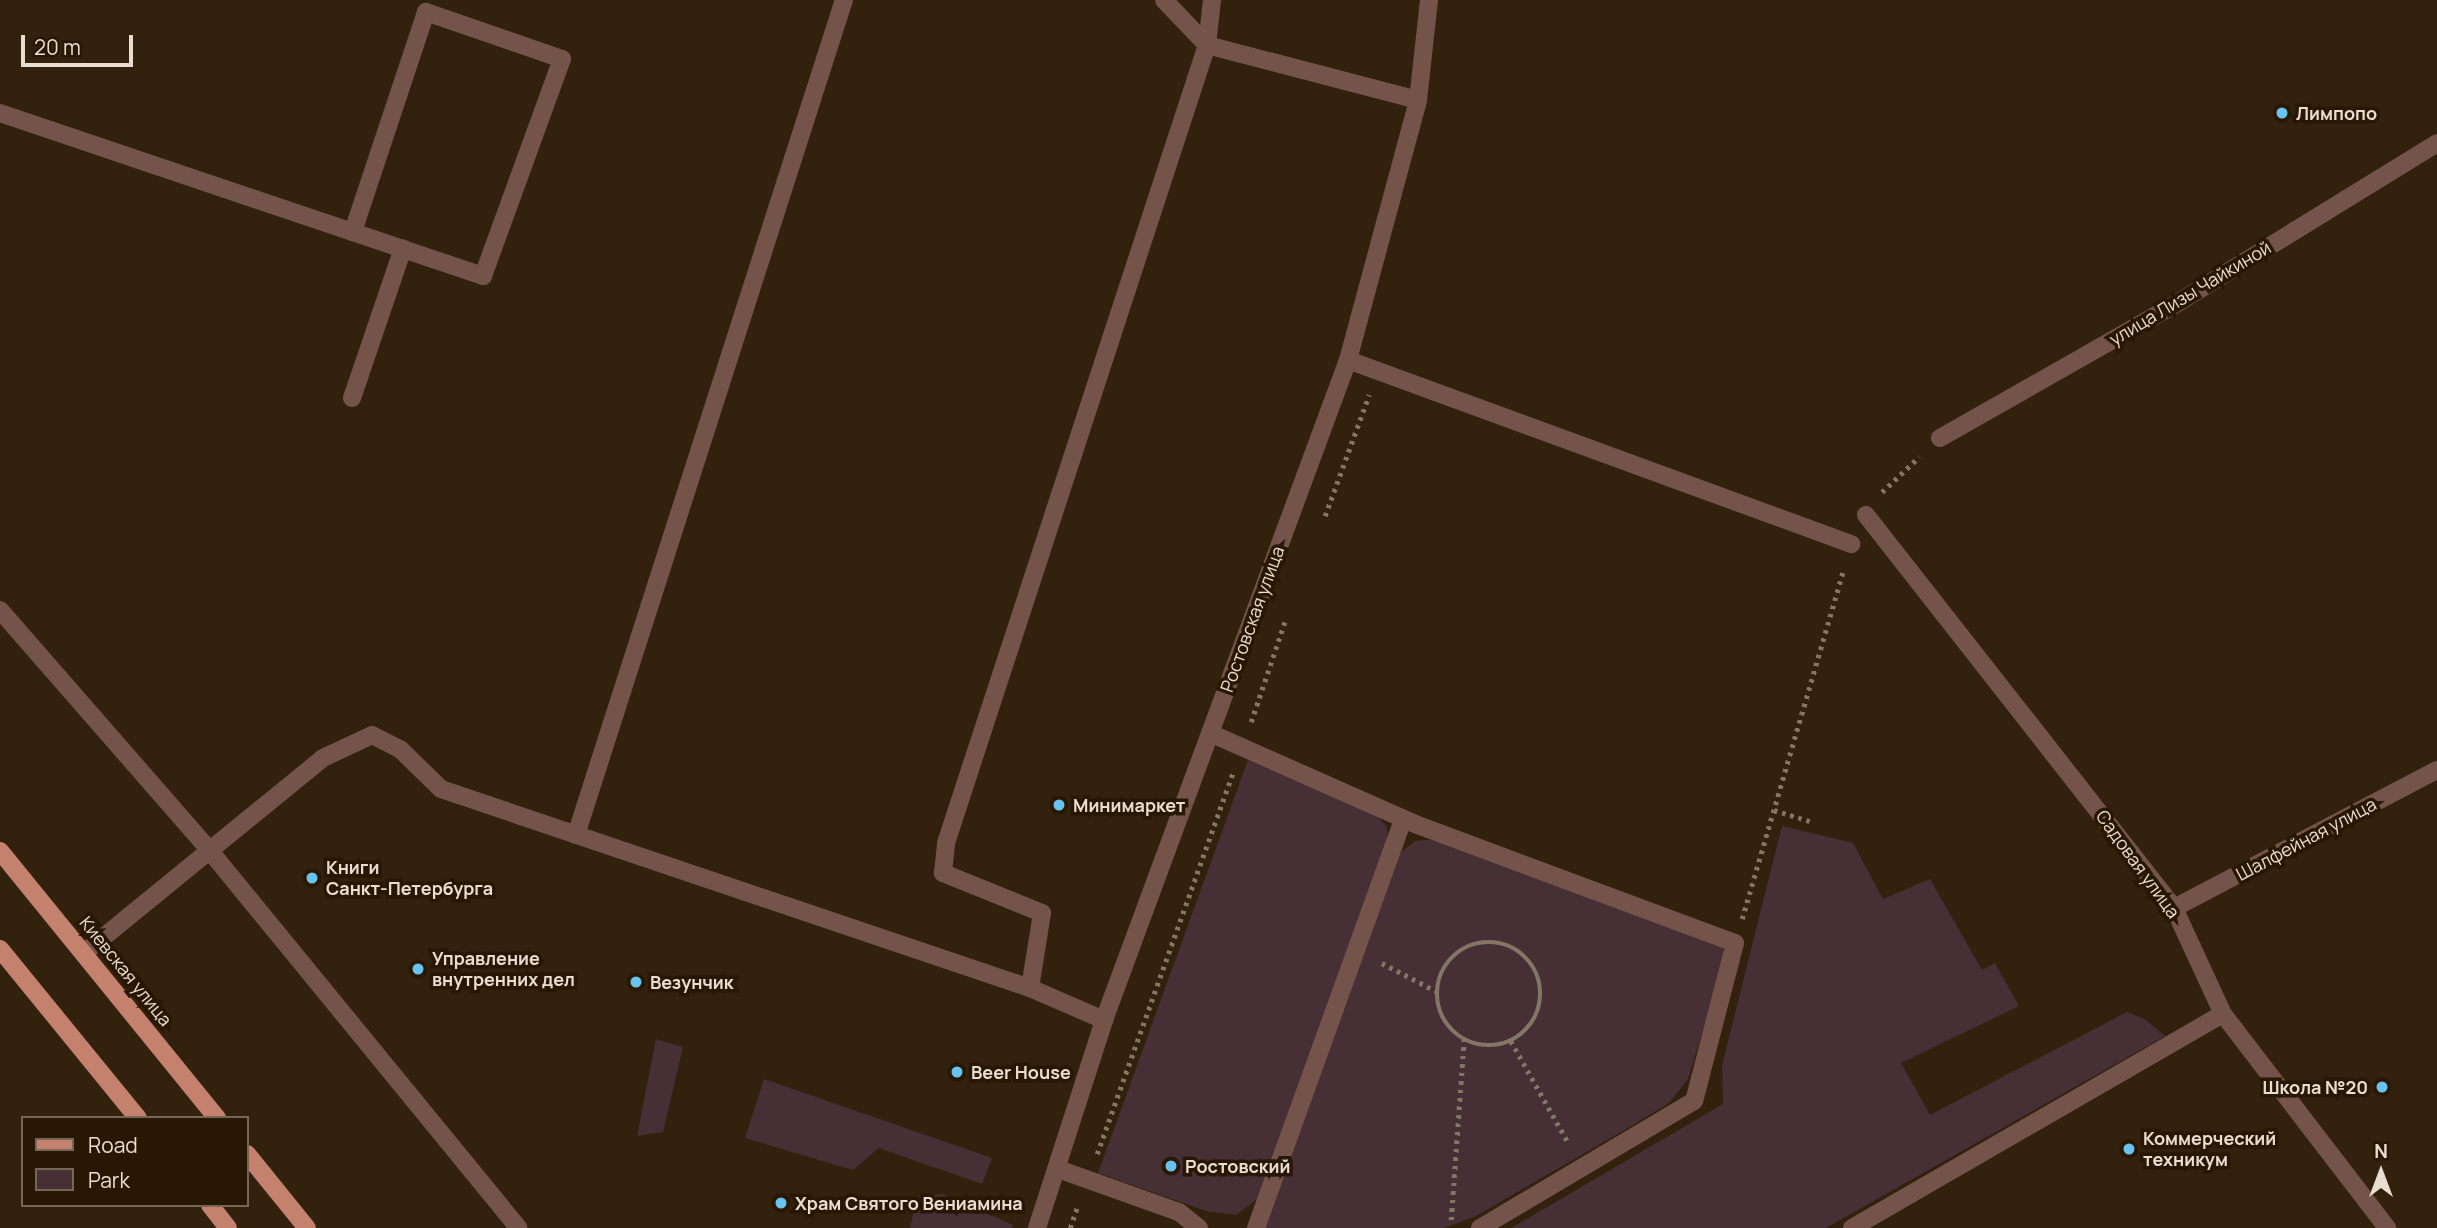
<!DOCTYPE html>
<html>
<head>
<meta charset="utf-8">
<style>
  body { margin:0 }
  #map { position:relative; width:2437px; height:1228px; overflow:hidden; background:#32210c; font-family:Manrope,sans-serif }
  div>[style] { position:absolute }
  .green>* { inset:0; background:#463035 }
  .path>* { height:4.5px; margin-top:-2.25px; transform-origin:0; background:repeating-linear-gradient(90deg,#847665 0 3.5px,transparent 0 8.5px) }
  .path>.ring { margin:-2.25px; padding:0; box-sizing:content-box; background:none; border:4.5px solid #847665; border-radius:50% }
  .service>* { height:18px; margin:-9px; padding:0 9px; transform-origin:9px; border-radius:9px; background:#74544a }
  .minor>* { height:18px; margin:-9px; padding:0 9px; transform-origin:9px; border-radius:9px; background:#74544a }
  .primary>* { height:18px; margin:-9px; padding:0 9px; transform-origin:9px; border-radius:9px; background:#c4816d }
  .dots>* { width:19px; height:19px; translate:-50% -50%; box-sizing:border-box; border:4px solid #281703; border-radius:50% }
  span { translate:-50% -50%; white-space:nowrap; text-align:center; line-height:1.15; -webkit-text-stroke:7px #281703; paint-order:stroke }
  .poi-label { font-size:18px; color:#e9ddd1; font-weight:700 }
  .left { translate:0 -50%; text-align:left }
  .right { translate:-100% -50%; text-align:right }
  .street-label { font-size:18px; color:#e9ddd1 }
  .legend { position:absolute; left:21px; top:1116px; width:228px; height:91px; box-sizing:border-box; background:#281703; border:2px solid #756655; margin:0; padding:9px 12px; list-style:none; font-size:21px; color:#e9ddd1 }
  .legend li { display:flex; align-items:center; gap:14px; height:35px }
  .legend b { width:35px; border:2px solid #756655 }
  .north { position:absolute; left:2346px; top:1137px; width:70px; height:70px; -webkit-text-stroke:5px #281703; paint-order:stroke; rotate:0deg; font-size:19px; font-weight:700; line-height:28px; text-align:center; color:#e9ddd1 }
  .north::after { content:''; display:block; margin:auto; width:24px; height:32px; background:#e9ddd1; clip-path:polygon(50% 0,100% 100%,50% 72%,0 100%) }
  .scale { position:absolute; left:21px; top:35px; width:112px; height:32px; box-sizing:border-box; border:4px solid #e9ddd1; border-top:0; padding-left:9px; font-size:21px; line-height:24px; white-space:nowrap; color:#e9ddd1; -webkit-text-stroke:5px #281703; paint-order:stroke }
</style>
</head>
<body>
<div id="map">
  <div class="green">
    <div style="clip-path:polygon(1248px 760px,1377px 816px,1387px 827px,1388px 841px,1260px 1197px,1236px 1215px,1206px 1211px,1098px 1173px)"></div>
    <div style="clip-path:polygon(1782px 826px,1853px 843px,1883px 899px,1930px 879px,1982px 970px,1995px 963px,2019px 1006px,1901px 1063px,1930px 1115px,2127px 1012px,2146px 1020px,2165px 1036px,1826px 1228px,1511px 1228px,1723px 1104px,1722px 1065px)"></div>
    <div style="clip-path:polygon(1438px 839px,1721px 945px,1726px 955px,1688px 1079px,1669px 1103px,1633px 1125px,1476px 1216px,1444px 1228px,1265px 1228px,1401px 852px,1415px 841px)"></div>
    <div style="clip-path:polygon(656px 1039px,683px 1047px,663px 1132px,637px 1136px)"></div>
    <div style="clip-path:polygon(764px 1079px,992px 1158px,982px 1184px,879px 1148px,853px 1170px,745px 1138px)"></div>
    <div style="clip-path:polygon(943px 1194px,1013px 1225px,1012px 1228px,910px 1228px,915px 1206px,923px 1196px)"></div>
  </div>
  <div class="path">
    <div style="left:1882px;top:492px;width:51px;rotate:-43.4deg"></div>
    <div style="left:1325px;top:516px;width:129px;rotate:-70deg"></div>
    <div style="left:1251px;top:722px;width:110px;rotate:-71.4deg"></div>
    <div style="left:1774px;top:810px;width:41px;rotate:17.1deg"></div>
    <div style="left:1742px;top:919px;width:362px;rotate:-73.8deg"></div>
    <div class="ring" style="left:1437px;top:942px;width:99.5px;height:99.5px"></div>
    <div style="left:1382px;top:963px;width:63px;rotate:27.4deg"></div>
    <div style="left:1511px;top:1041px;width:118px;rotate:60.6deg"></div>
    <div style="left:1097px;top:1154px;width:405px;rotate:-70.4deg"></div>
    <div style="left:1451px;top:1220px;width:181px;rotate:-85.9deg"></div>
    <div style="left:1070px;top:1228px;width:24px;rotate:-71deg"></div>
  </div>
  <div class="service">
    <div style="left:1212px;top:0;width:45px;rotate:96.3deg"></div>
    <div style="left:1207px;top:45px;width:218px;rotate:14.6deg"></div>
    <div style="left:0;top:113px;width:510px;rotate:18.65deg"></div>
    <div style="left:483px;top:276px;width:231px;rotate:-70deg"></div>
    <div style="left:562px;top:59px;width:144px;rotate:-160.9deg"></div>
    <div style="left:426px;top:12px;width:232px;rotate:108.4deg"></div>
    <div style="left:1348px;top:360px;width:536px;rotate:20.09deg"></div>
    <div style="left:352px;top:398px;width:158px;rotate:-71.2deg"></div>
    <div style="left:1210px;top:733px;width:224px;rotate:23.9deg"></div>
    <div style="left:1415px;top:824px;width:341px;rotate:20.4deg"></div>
    <div style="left:1735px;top:943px;width:163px;rotate:104.5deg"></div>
    <div style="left:1694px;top:1101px;width:249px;rotate:149.3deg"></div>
    <div style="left:576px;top:835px;width:877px;rotate:-72.21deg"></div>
    <div style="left:84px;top:953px;width:308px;rotate:-39.2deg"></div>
    <div style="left:323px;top:758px;width:54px;rotate:-25.1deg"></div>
    <div style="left:372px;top:735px;width:31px;rotate:27deg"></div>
    <div style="left:400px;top:749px;width:57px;rotate:44.3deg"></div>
    <div style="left:441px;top:789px;width:622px;rotate:18.67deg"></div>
    <div style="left:1030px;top:988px;width:81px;rotate:23.4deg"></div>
    <div style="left:1030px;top:988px;width:76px;rotate:-80.9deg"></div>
    <div style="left:1042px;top:913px;width:107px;rotate:-158deg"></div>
    <div style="left:943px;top:873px;width:30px;rotate:-84deg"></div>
    <div style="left:946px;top:843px;width:840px;rotate:-71.89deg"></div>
    <div style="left:1207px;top:45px;width:62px;rotate:-133.7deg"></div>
    <div style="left:1058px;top:1169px;width:128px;rotate:19.6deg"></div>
    <div style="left:1179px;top:1212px;width:26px;rotate:39deg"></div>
    <div style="left:1256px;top:1228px;width:435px;rotate:-70.2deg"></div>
    <div style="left:1852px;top:1228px;width:428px;rotate:-30deg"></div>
  </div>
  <div class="minor">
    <div style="left:1940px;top:438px;width:275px;rotate:-29.6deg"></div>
    <div style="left:2179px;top:302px;width:303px;rotate:-31.6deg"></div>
    <div style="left:1866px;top:515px;width:499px;rotate:51.9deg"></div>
    <div style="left:2174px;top:908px;width:117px;rotate:65.2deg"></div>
    <div style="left:2223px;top:1014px;width:270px;rotate:52.5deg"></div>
    <div style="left:0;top:610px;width:320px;rotate:48.9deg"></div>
    <div style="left:210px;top:851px;width:487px;rotate:50.7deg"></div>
    <div style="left:2174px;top:908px;width:297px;rotate:-27.7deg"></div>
    <div style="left:1037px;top:1228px;width:219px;rotate:-72.1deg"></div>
    <div style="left:1104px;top:1020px;width:704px;rotate:-69.71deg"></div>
    <div style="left:1348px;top:360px;width:269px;rotate:-74.9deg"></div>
    <div style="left:1418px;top:100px;width:101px;rotate:-83.7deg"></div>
  </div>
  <div class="primary">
    <div style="left:0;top:851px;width:344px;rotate:50.9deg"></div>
    <div style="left:0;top:949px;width:218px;rotate:50.8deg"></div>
    <div style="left:247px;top:1154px;width:95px;rotate:51deg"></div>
    <div style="left:210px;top:1205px;width:29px;rotate:52deg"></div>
  </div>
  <div class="dots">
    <div style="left:2282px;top:113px;background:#67c4f0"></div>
    <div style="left:1059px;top:805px;background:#67c4f0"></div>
    <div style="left:312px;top:878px;background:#67c4f0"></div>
    <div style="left:418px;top:969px;background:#67c4f0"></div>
    <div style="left:636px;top:982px;background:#67c4f0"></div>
    <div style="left:957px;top:1072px;background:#67c4f0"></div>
    <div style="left:2382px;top:1087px;background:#67c4f0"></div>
    <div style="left:2129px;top:1149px;background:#67c4f0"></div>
    <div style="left:1171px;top:1166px;background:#67c4f0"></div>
    <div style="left:781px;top:1203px;background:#67c4f0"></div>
  </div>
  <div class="poi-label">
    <span class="left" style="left:2296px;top:113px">Лимпопо</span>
    <span class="left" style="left:1073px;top:805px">Минимаркет</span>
    <span class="left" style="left:326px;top:878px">Книги<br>Санкт-Петербурга</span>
    <span class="left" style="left:432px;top:969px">Управление<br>внутренних дел</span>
    <span class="left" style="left:650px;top:982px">Везунчик</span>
    <span class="left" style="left:971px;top:1072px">Beer House</span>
    <span class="right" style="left:2368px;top:1087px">Школа №20</span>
    <span class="left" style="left:2143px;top:1149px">Коммерческий<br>техникум</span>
    <span class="left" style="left:1185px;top:1166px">Ростовский</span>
    <span class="left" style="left:795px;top:1203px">Храм Святого Вениамина</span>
  </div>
  <div class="street-label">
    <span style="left:2190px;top:293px;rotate:-31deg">улица Лизы Чайкиной</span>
    <span style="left:1252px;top:619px;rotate:-70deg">Ростовская улица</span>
    <span style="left:2306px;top:839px;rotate:-28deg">Шалфейная улица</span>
    <span style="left:2138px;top:864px;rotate:54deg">Садовая улица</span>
    <span style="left:126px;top:971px;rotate:51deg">Киевская улица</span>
  </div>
  <ul class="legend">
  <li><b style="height:9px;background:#c4816d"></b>Road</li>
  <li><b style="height:19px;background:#463035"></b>Park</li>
  </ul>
  <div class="north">N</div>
  <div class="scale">20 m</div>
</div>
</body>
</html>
